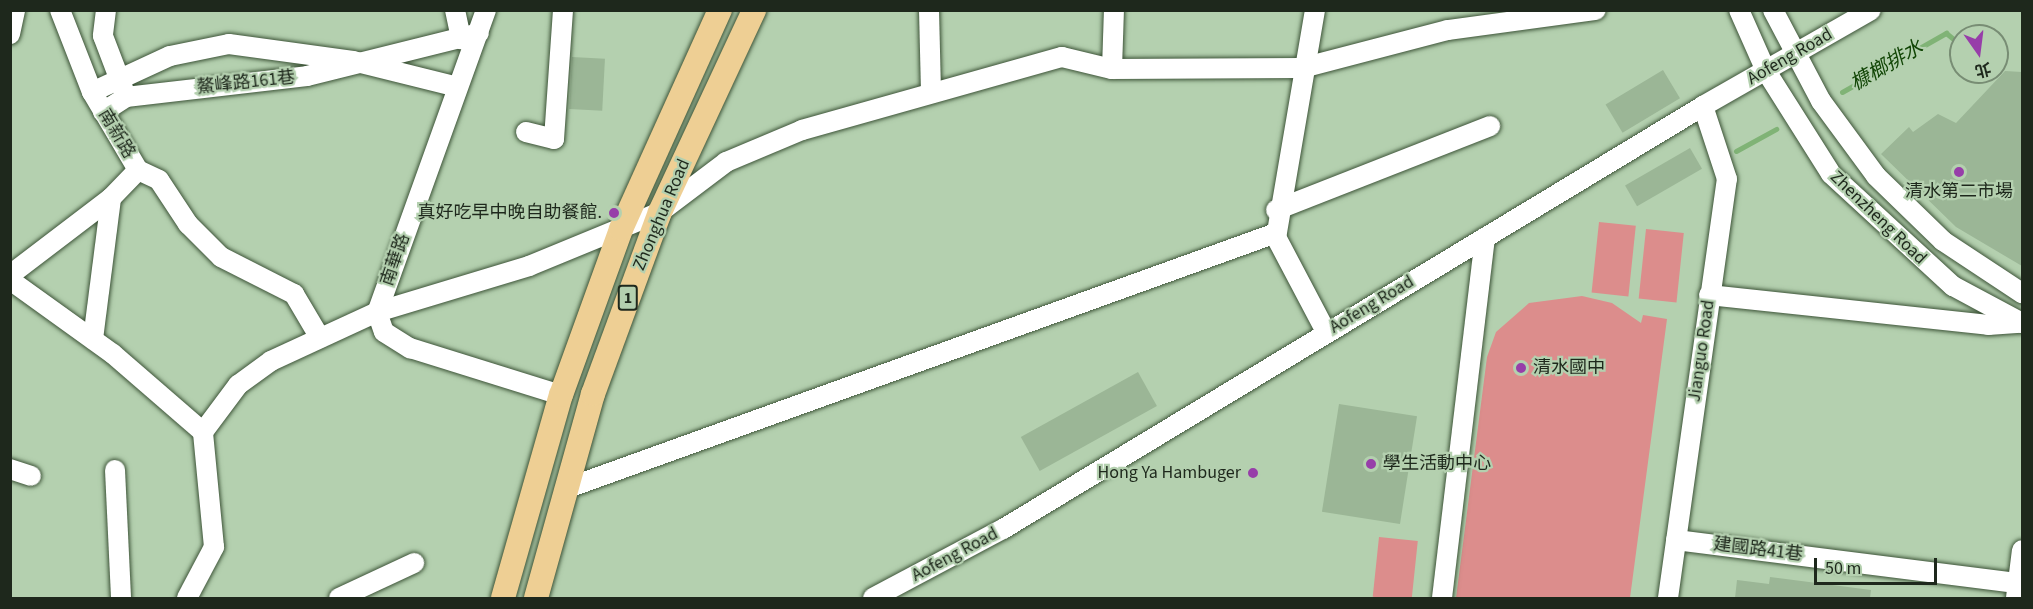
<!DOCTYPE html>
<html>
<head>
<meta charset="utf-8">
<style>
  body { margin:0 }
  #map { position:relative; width:2033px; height:609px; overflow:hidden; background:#b4d0af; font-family:"Source Sans 3","Noto Sans TC",sans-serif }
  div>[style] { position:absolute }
  .green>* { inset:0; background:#dc8d8c; transform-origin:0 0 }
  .stream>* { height:5px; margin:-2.5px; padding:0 2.5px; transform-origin:2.5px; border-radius:2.5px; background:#80b376 }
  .building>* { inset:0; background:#9bb696; transform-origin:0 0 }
  .roads { filter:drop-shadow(0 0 2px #3d5438) drop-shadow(0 0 2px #3d5438) }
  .minor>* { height:20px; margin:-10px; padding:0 10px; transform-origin:10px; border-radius:10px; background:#fff }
  .major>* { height:24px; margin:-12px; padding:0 12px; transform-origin:12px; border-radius:12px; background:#eecf94 }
  .dots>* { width:16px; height:16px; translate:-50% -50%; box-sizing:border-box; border:3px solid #b4d0af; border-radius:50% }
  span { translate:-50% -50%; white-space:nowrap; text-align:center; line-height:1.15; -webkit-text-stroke:4.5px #b4d0af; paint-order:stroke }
  .shield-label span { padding:2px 4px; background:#b4d0af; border:2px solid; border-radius:4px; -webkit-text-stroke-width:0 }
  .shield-label { font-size:16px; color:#1e281c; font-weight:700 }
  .street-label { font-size:18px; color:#1e281c }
  .poi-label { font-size:18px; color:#1e281c }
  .right { translate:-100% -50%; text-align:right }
  .left { translate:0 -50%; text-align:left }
  .water-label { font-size:20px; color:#114505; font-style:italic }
  .frame { position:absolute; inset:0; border:12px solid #1e281c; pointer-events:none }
  .north { position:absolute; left:1949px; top:24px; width:60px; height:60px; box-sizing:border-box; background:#b4d0af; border:2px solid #788d74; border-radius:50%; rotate:166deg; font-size:16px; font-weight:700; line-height:24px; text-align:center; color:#1e281c }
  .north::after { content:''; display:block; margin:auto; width:21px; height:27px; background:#973ea9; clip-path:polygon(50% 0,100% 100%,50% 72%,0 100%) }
  .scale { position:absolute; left:1814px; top:558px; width:123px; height:27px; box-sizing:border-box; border:3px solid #1e281c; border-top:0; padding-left:8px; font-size:18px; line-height:21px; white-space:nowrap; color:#1e281c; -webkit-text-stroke:4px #b4d0af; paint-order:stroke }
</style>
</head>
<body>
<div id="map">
  <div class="green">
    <div style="left:1599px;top:222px;width:37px;height:71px;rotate:6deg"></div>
    <div style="left:1646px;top:229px;width:38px;height:70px;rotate:6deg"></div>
    <div style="clip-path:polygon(1582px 296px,1612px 303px,1641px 323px,1643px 315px,1667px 319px,1630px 598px,1456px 598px,1487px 357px,1496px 332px,1529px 303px)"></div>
    <div style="left:1379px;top:537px;width:39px;height:60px;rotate:6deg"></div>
  </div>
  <div class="stream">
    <div style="left:1842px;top:92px;width:120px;rotate:-29.6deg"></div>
    <div style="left:1946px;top:33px;width:19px;rotate:39deg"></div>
    <div style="left:1736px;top:151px;width:46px;rotate:-28.8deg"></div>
  </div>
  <div class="building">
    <div style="left:572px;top:57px;width:33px;height:52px;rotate:3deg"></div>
    <div style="left:1663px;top:70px;width:33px;height:67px;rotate:59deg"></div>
    <div style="clip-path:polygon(2005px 71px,2022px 72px,2022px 266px,1956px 227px,1881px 154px,1909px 127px,1913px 132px,1938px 114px,1956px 123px)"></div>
    <div style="left:1690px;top:148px;width:24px;height:75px;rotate:60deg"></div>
    <div style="left:1138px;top:372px;width:39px;height:134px;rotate:61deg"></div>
    <div style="left:1339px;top:404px;width:79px;height:109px;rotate:9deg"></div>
    <div style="clip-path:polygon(1770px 577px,1871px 590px,1870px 598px,1735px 598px,1737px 580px,1769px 584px)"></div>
  </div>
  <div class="roads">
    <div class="minor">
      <div style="left:106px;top:10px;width:26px;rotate:97deg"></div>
      <div style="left:103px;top:36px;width:59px;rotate:69.1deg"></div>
      <div style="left:455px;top:10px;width:30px;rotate:78deg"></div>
      <div style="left:486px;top:10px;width:321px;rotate:109.8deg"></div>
      <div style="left:377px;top:312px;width:21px;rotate:71deg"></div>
      <div style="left:384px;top:332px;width:31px;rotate:32deg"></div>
      <div style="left:410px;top:348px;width:158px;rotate:17.3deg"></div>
      <div style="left:929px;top:10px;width:83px;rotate:88.6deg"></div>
      <div style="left:1315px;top:10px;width:230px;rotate:99.7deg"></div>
      <div style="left:1276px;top:237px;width:107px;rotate:62.2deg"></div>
      <div style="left:1739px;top:10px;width:67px;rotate:66.1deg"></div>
      <div style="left:1766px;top:71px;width:122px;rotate:57.7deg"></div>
      <div style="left:1831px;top:174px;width:166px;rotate:42.6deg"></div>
      <div style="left:1953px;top:286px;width:78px;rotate:28.2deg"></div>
      <div style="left:1773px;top:10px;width:103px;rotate:62.2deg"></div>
      <div style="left:1821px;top:101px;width:93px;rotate:53.7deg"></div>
      <div style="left:1876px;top:176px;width:93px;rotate:44.1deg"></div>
      <div style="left:1943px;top:241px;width:95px;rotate:33.4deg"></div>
      <div style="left:10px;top:34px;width:25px;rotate:-78deg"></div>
      <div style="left:1112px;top:69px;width:59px;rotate:-88.1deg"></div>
      <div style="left:92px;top:92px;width:86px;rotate:-24.8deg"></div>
      <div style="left:170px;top:56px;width:60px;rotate:-11.5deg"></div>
      <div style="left:229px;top:44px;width:125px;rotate:7.8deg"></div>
      <div style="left:353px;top:61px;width:108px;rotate:13.9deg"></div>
      <div style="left:103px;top:112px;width:27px;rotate:-33deg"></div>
      <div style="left:126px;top:97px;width:182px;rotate:-6.6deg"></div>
      <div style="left:307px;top:76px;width:177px;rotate:-14deg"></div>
      <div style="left:526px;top:132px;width:29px;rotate:14deg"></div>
      <div style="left:554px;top:139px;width:129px;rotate:-86deg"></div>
      <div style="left:138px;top:170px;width:23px;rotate:25deg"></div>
      <div style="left:159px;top:180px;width:53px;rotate:56.6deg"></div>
      <div style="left:188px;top:224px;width:47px;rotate:45deg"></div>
      <div style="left:221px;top:257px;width:82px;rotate:26.9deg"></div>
      <div style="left:294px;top:294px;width:51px;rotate:59.4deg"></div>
      <div style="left:1276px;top:210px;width:230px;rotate:-21.4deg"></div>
      <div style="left:10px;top:275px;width:127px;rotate:-37.3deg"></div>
      <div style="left:111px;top:198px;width:39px;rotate:-46deg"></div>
      <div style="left:138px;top:170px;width:91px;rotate:-120.5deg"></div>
      <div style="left:92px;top:92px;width:88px;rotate:-111.3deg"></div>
      <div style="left:10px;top:280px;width:127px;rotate:35.7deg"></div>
      <div style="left:113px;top:354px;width:119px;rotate:40.9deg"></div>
      <div style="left:1709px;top:295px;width:281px;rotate:6.1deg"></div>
      <div style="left:1988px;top:325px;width:32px;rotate:-4deg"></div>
      <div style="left:93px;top:339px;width:142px;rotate:-82.7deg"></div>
      <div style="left:10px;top:469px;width:22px;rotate:18deg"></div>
      <div style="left:115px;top:470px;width:128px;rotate:87.3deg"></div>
      <div style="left:565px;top:489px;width:756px;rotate:-19.8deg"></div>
      <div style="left:1676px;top:540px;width:345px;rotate:7.2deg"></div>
      <div style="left:187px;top:598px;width:58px;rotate:-62.1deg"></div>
      <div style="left:214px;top:547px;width:116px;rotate:-95.5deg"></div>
      <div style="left:203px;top:432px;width:59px;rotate:-53.3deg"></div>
      <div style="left:238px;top:385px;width:41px;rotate:-36deg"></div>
      <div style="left:271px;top:361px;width:117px;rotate:-24.8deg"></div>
      <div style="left:377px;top:312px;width:159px;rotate:-16.8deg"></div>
      <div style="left:529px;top:266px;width:142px;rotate:-22.4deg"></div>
      <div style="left:660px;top:212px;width:83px;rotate:-37.1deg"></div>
      <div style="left:726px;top:162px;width:82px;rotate:-22.8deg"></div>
      <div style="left:802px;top:130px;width:270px;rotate:-15.7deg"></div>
      <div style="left:1062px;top:57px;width:51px;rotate:13.5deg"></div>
      <div style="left:1112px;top:69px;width:190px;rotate:-0.3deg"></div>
      <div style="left:1302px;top:68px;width:151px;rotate:-14.6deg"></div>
      <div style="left:1448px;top:30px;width:149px;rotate:-7.7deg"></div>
      <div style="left:339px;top:598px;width:83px;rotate:-25deg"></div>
      <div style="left:873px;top:598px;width:147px;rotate:-28deg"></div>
      <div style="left:1003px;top:529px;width:818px;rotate:-31.14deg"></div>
      <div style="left:1703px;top:106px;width:193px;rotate:-29.7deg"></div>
      <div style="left:1442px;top:598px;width:363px;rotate:-83.2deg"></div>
      <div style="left:1668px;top:598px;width:423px;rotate:-82deg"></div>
      <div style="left:1727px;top:179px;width:77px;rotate:-108.2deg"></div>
      <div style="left:2016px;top:598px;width:48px;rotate:-82.9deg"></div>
    </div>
    <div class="major">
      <div style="left:503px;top:598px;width:211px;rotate:-74.1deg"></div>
      <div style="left:561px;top:395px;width:177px;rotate:-70.1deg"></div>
      <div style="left:621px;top:229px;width:240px;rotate:-65.7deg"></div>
      <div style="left:536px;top:598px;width:212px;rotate:-74.4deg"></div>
      <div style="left:593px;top:394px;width:194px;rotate:-69.8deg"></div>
      <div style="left:660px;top:212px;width:223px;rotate:-65deg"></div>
    </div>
  </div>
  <div class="dots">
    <div style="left:1959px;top:172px;background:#973ea9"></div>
    <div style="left:614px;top:213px;background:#973ea9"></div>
    <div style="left:1521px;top:368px;background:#973ea9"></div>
    <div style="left:1371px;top:464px;background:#973ea9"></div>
    <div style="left:1253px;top:473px;background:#973ea9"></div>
  </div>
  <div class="shield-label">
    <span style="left:628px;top:298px">1</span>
  </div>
  <div class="street-label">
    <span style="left:1790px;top:57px;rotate:-30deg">Aofeng Road</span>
    <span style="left:246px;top:83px;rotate:-6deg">鰲峰路161巷</span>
    <span style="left:116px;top:134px;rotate:59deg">南新路</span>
    <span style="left:662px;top:215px;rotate:-67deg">Zhonghua Road</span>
    <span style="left:1878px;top:218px;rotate:44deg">Zhenzheng Road</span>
    <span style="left:396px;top:260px;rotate:-71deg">南華路</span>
    <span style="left:1372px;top:305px;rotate:-31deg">Aofeng Road</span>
    <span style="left:1702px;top:351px;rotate:-82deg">Jianguo Road</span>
    <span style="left:1758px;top:550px;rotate:7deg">建國路41巷</span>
    <span style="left:955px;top:555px;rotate:-28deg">Aofeng Road</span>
  </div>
  <div class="poi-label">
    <span style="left:1959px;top:192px">清水第二市場</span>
    <span class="right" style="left:602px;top:213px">真好吃早中晚自助餐館.</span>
    <span class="left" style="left:1533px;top:368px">清水國中</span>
    <span class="left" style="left:1383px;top:464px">學生活動中心</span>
    <span class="right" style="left:1241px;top:473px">Hong Ya Hambuger</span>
  </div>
  <div class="water-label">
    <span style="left:1887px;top:66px;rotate:-30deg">槺榔排水</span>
  </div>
  <div class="frame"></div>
  <div class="north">北</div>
  <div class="scale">50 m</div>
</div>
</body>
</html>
